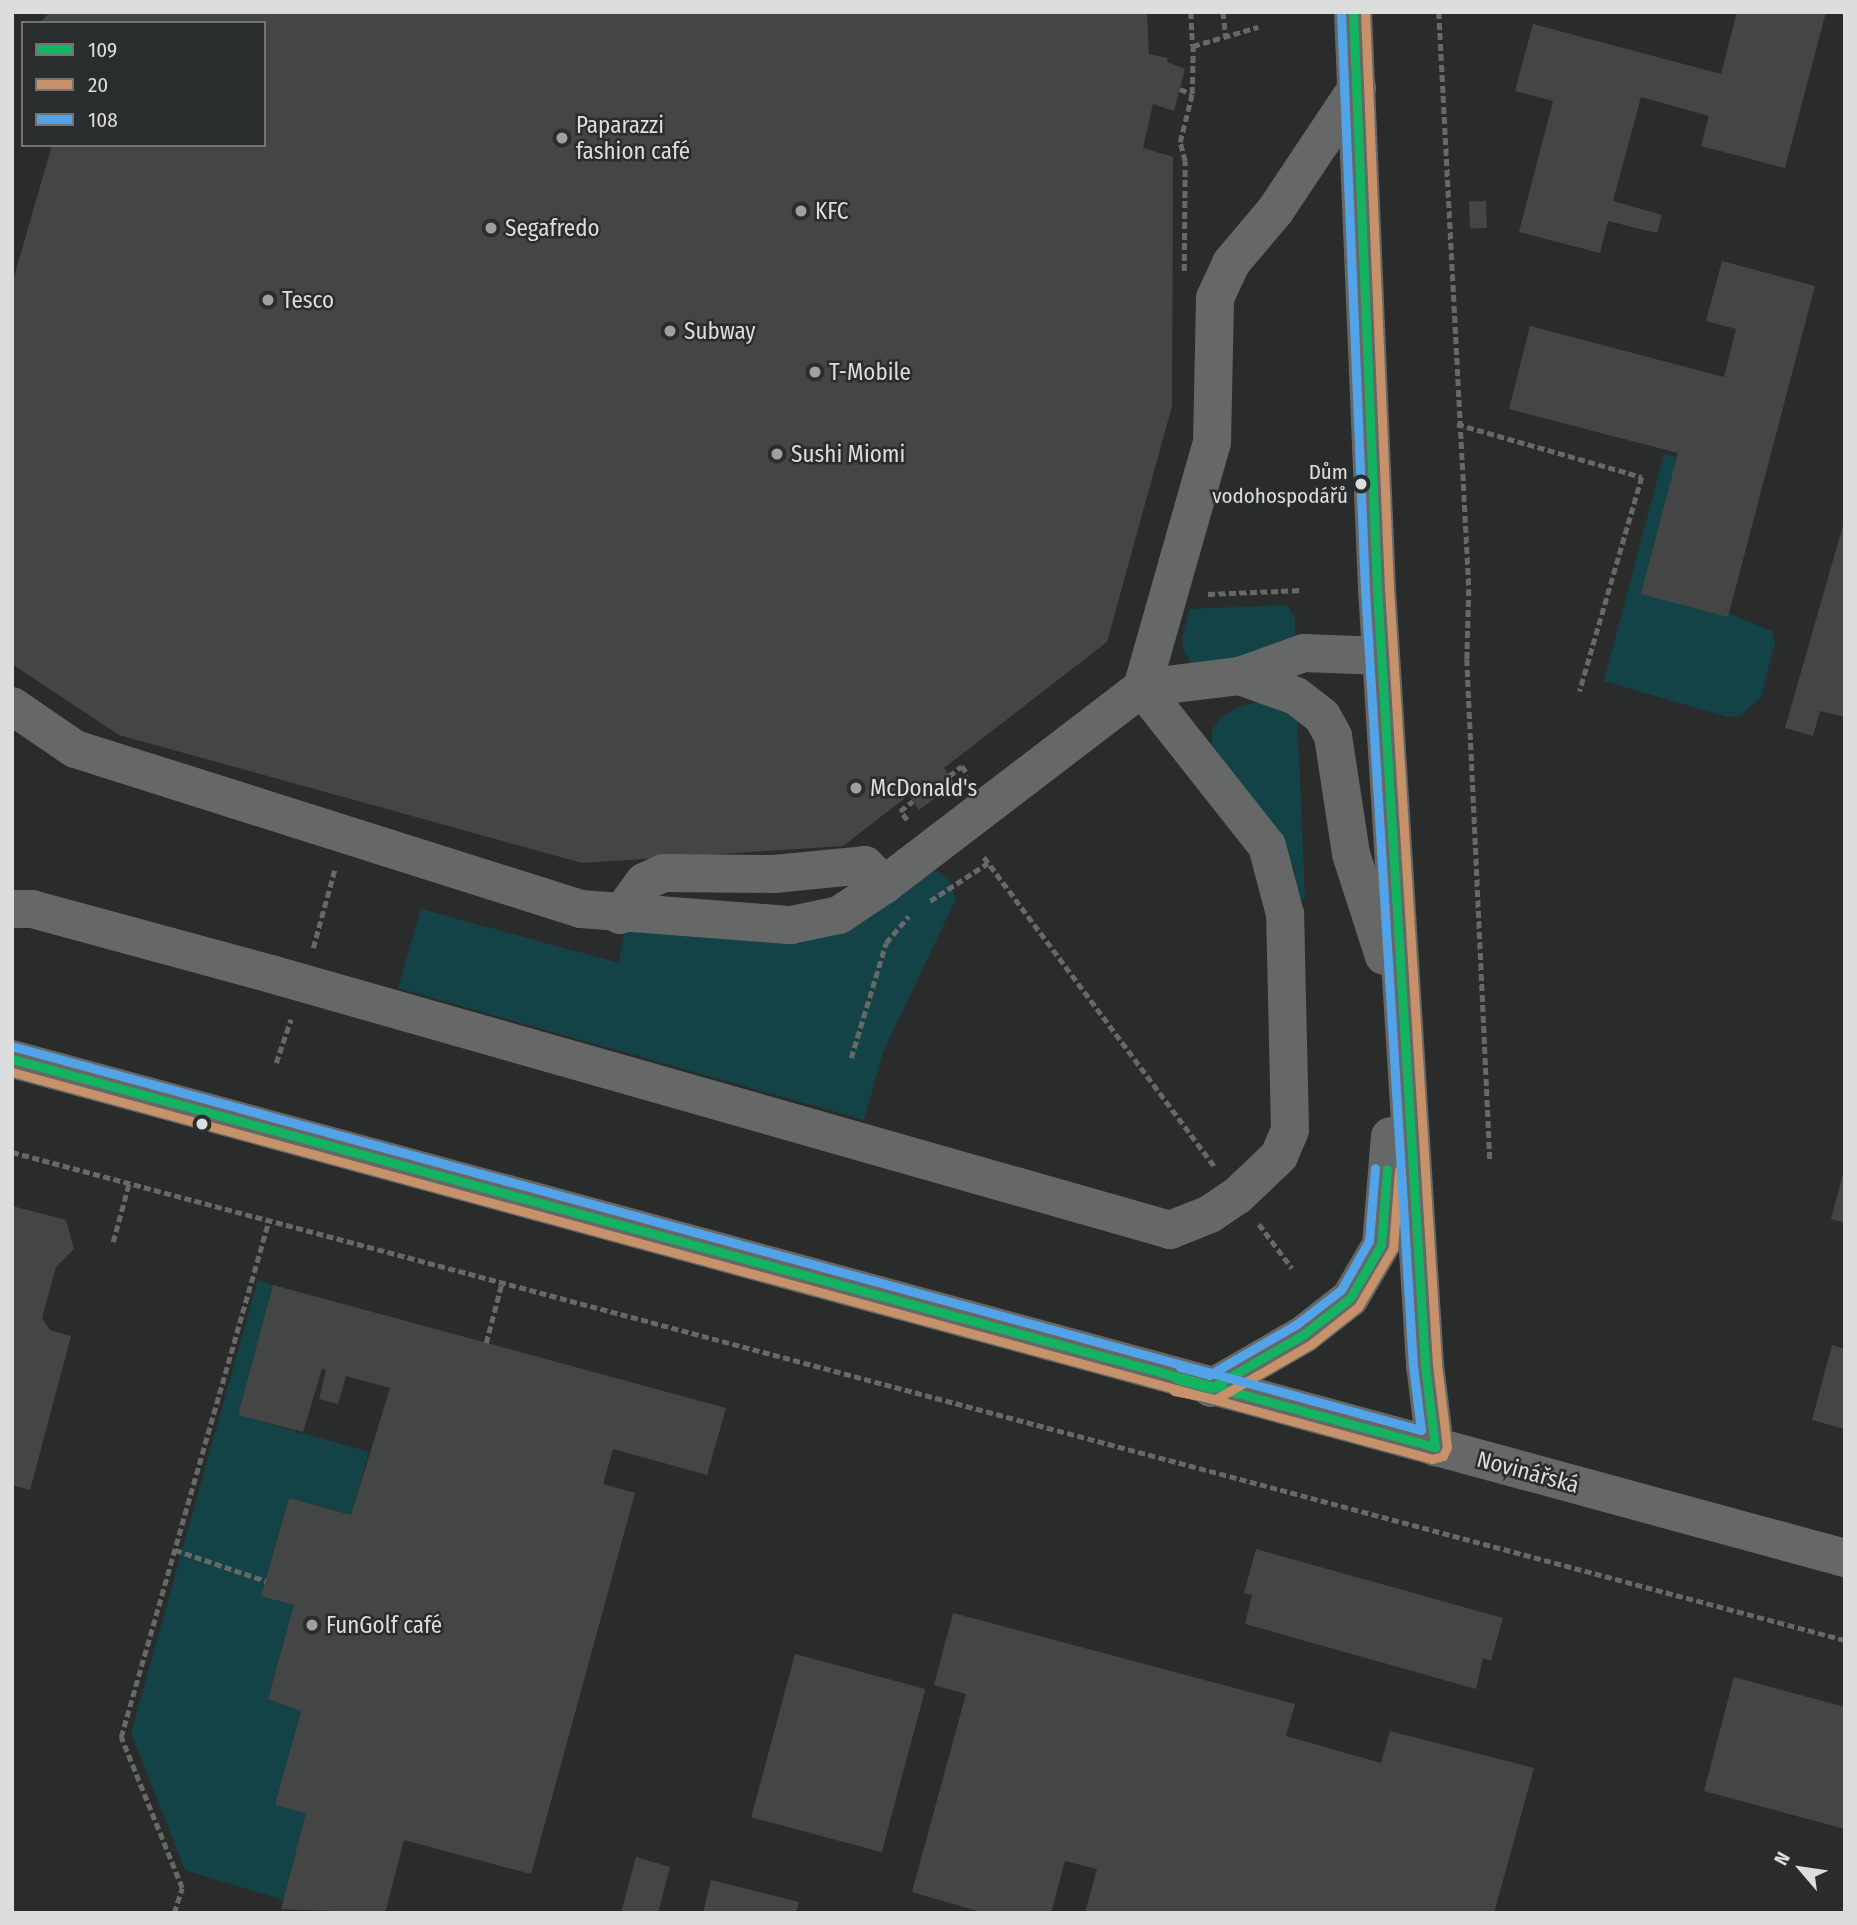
<!DOCTYPE html>
<html>
<head>
<meta charset="utf-8">
<style>
  body { margin:0 }
  #map { position:relative; width:1857px; height:1925px; overflow:hidden; background:#2a2c2c; font-family:"Fira Sans Condensed",sans-serif }
  div>[style] { position:absolute }
  .green>* { inset:0; background:#134347 }
  .building>* { inset:0; background:#444646; transform-origin:0 0 }
  .path>* { height:4.5px; margin-top:-2.25px; transform-origin:0; background:repeating-linear-gradient(90deg,#676969 0 7px,transparent 0 10.5px) }
  .minor>* { height:38px; margin:-19px; padding:0 19px; transform-origin:19px; border-radius:19px; background:#666767 }
  .bus-1>* { height:9px; margin:-4.5px; padding:0 4.5px; transform-origin:4.5px; border-radius:4.5px; background:#13b361 }
  .bus-2>* { height:9px; margin:-4.5px; padding:0 4.5px; transform-origin:4.5px; border-radius:4.5px; background:#c7916a }
  .bus-3>* { height:9px; margin:-4.5px; padding:0 4.5px; transform-origin:4.5px; border-radius:4.5px; background:#53a3e8 }
  .dots>* { width:19px; height:19px; translate:-50% -50%; box-sizing:border-box; border:4px solid #292d2d; border-radius:50% }
  span { translate:-50% -50%; white-space:nowrap; text-align:center; line-height:1.15; -webkit-text-stroke:5px #292d2d; paint-order:stroke }
  .bus-label { font-size:21px; color:#dcdede }
  .right { translate:-100% -50%; text-align:right }
  .poi-label { font-size:23px; color:#dcdede }
  .left { translate:0 -50%; text-align:left }
  .street-label { font-size:23px; color:#dcdede }
  .frame { position:absolute; inset:0; border:14px solid #dcdede; pointer-events:none }
  .legend { position:absolute; left:21px; top:21px; width:245px; height:126px; box-sizing:border-box; background:#292d2d; border:2px solid #717474; margin:0; padding:9px 12px; list-style:none; font-size:21px; color:#dcdede }
  .legend li { display:flex; align-items:center; gap:14px; height:35px }
  .legend b { width:35px; border:2px solid #717474 }
  .north { position:absolute; left:1766px; top:1834px; width:70px; height:70px; -webkit-text-stroke:5px #292d2d; paint-order:stroke; rotate:299deg; font-size:19px; font-weight:700; line-height:28px; text-align:center; color:#dcdede }
  .north::after { content:''; display:block; margin:auto; width:24px; height:32px; background:#dcdede; clip-path:polygon(50% 0,100% 100%,50% 72%,0 100%) }
</style>
</head>
<body>
<div id="map">
  <div class="green">
    <div style="clip-path:polygon(1664px 454px,1679px 458px,1644px 592px,1732px 615px,1772px 631px,1775px 642px,1761px 697px,1740px 716px,1727px 717px,1604px 681px)"></div>
    <div style="clip-path:polygon(1287px 605px,1295px 619px,1295px 640px,1209px 672px,1191px 663px,1183px 650px,1182px 637px,1190px 609px)"></div>
    <div style="clip-path:polygon(1257px 702px,1297px 711px,1305px 899px,1299px 899px,1294px 868px,1266px 819px,1212px 747px,1212px 730px,1219px 720px,1236px 708px)"></div>
    <div style="clip-path:polygon(938px 871px,948px 879px,956px 899px,883px 1052px,864px 1120px,398px 988px,421px 909px,619px 963px,626px 925px,800px 940px,925px 873px)"></div>
    <div style="clip-path:polygon(258px 1280px,273px 1285px,238px 1415px,369px 1452px,351px 1515px,289px 1498px,261px 1595px,294px 1605px,268px 1699px,301px 1711px,276px 1804px,306px 1813px,283px 1900px,185px 1870px,131px 1733px)"></div>
  </div>
  <div class="building">
    <div style="clip-path:polygon(50px 12px,1147px 12px,1149px 54px,1168px 58px,1167px 62px,1185px 69px,1174px 111px,1153px 104px,1143px 148px,1173px 157px,1172px 406px,1107px 642px,944px 768px,955px 784px,919px 810px,909px 795px,843px 846px,582px 863px,119px 735px,12px 664px,12px 284px,52px 145px,264px 145px,264px 23px,40px 23px)"></div>
    <div style="clip-path:polygon(1737px 12px,1826px 12px,1785px 168px,1701px 146px,1709px 116px,1641px 97px,1613px 201px,1662px 215px,1657px 233px,1608px 221px,1600px 253px,1519px 232px,1553px 101px,1515px 91px,1533px 24px,1721px 74px)"></div>
    <div style="left:1486px;top:201px;width:27px;height:17px;rotate:88deg"></div>
    <div style="clip-path:polygon(1722px 261px,1815px 286px,1728px 617px,1641px 594px,1678px 453px,1509px 409px,1530px 326px,1724px 377px,1736px 329px,1706px 321px)"></div>
    <div style="clip-path:polygon(1844px 522px,1845px 717px,1820px 711px,1813px 736px,1785px 728px)"></div>
    <div style="clip-path:polygon(1844px 1170px,1845px 1170px,1845px 1223px,1831px 1219px)"></div>
    <div style="clip-path:polygon(12px 1206px,66px 1220px,74px 1249px,56px 1267px,42px 1318px,50px 1330px,71px 1336px,30px 1490px,12px 1485px)"></div>
    <div style="clip-path:polygon(273px 1285px,726px 1408px,707px 1475px,613px 1449px,603px 1484px,635px 1493px,531px 1874px,404px 1840px,385px 1913px,281px 1909px,306px 1813px,275px 1805px,301px 1711px,268px 1699px,294px 1605px,261px 1596px,289px 1498px,351px 1515px,390px 1388px,346px 1376px,338px 1404px,319px 1399px,326px 1370px,322px 1369px,303px 1432px,238px 1415px)"></div>
    <div style="clip-path:polygon(1832px 1345px,1845px 1349px,1845px 1429px,1812px 1420px)"></div>
    <div style="clip-path:polygon(1256px 1549px,1503px 1618px,1491px 1661px,1483px 1658px,1476px 1689px,1245px 1624px,1252px 1595px,1244px 1593px)"></div>
    <div style="clip-path:polygon(953px 1613px,1295px 1704px,1286px 1736px,1381px 1763px,1390px 1731px,1534px 1768px,1494px 1913px,1085px 1913px,1097px 1869px,1065px 1861px,1051px 1913px,984px 1913px,912px 1892px,966px 1694px,934px 1685px)"></div>
    <div style="left:795px;top:1654px;width:135px;height:169px;rotate:15deg"></div>
    <div style="clip-path:polygon(1734px 1677px,1845px 1707px,1845px 1829px,1704px 1791px)"></div>
    <div style="clip-path:polygon(636px 1857px,670px 1867px,658px 1913px,621px 1913px)"></div>
    <div style="clip-path:polygon(711px 1880px,799px 1902px,796px 1913px,703px 1913px)"></div>
  </div>
  <div class="path">
    <div style="left:1191px;top:12px;width:34px;rotate:87deg"></div>
    <div style="left:1223px;top:12px;width:24px;rotate:83deg"></div>
    <div style="left:1439px;top:12px;width:578px;rotate:87.02deg"></div>
    <div style="left:1469px;top:589px;width:70px;rotate:91.6deg"></div>
    <div style="left:1467px;top:659px;width:501px;rotate:87.37deg"></div>
    <div style="left:1180px;top:89px;width:13px;rotate:23deg"></div>
    <div style="left:1184px;top:271px;width:110px;rotate:-89.5deg"></div>
    <div style="left:1185px;top:161px;width:20px;rotate:-105deg"></div>
    <div style="left:1180px;top:142px;width:49px;rotate:-76deg"></div>
    <div style="left:1192px;top:94px;width:48px;rotate:-88.8deg"></div>
    <div style="left:1193px;top:46px;width:68px;rotate:-16.3deg"></div>
    <div style="left:1457px;top:424px;width:192px;rotate:16deg"></div>
    <div style="left:1642px;top:477px;width:223px;rotate:106.2deg"></div>
    <div style="left:1208px;top:594px;width:94px;rotate:-2.4deg"></div>
    <div style="left:949px;top:776px;width:16px;rotate:-38deg"></div>
    <div style="left:962px;top:766px;width:11px;rotate:56deg"></div>
    <div style="left:907px;top:820px;width:11px;rotate:-128deg"></div>
    <div style="left:900px;top:811px;width:16px;rotate:-38deg"></div>
    <div style="left:984px;top:857px;width:387px;rotate:53.3deg"></div>
    <div style="left:930px;top:901px;width:69px;rotate:-33.2deg"></div>
    <div style="left:313px;top:948px;width:83px;rotate:-74.6deg"></div>
    <div style="left:851px;top:1058px;width:120px;rotate:-73.1deg"></div>
    <div style="left:886px;top:943px;width:35px;rotate:-50deg"></div>
    <div style="left:276px;top:1063px;width:46px;rotate:-71.2deg"></div>
    <div style="left:12px;top:1152px;width:1897px;rotate:14.91deg"></div>
    <div style="left:1259px;top:1224px;width:55px;rotate:53.1deg"></div>
    <div style="left:113px;top:1242px;width:61px;rotate:-74.8deg"></div>
    <div style="left:486px;top:1343px;width:63px;rotate:-75.3deg"></div>
    <div style="left:175px;top:1550px;width:96px;rotate:18.8deg"></div>
    <div style="left:174px;top:1913px;width:26px;rotate:-72deg"></div>
    <div style="left:182px;top:1888px;width:163px;rotate:-112deg"></div>
    <div style="left:121px;top:1737px;width:538px;rotate:-74.03deg"></div>
  </div>
  <div class="minor">
    <div style="left:1353px;top:12px;width:577px;rotate:87.62deg"></div>
    <div style="left:1377px;top:589px;width:777px;rotate:86.46deg"></div>
    <div style="left:1425px;top:1365px;width:83px;rotate:83deg"></div>
    <div style="left:1240px;top:676px;width:59px;rotate:19.7deg"></div>
    <div style="left:1296px;top:696px;width:33px;rotate:38deg"></div>
    <div style="left:1322px;top:716px;width:23px;rotate:61deg"></div>
    <div style="left:1333px;top:736px;width:119px;rotate:81.3deg"></div>
    <div style="left:1351px;top:854px;width:107px;rotate:72.1deg"></div>
    <div style="left:1142px;top:688px;width:255px;rotate:-74.1deg"></div>
    <div style="left:1212px;top:443px;width:145px;rotate:-88.8deg"></div>
    <div style="left:1215px;top:298px;width:38px;rotate:-65deg"></div>
    <div style="left:1231px;top:263px;width:68px;rotate:-49.8deg"></div>
    <div style="left:1275px;top:211px;width:148px;rotate:-56.3deg"></div>
    <div style="left:12px;top:706px;width:76px;rotate:34.3deg"></div>
    <div style="left:75px;top:749px;width:531px;rotate:17.55deg"></div>
    <div style="left:581px;top:909px;width:211px;rotate:4.4deg"></div>
    <div style="left:791px;top:925px;width:49px;rotate:-11.8deg"></div>
    <div style="left:839px;top:915px;width:54px;rotate:-33.7deg"></div>
    <div style="left:884px;top:885px;width:325px;rotate:-37.4deg"></div>
    <div style="left:1142px;top:688px;width:99px;rotate:-7deg"></div>
    <div style="left:1240px;top:676px;width:68px;rotate:-19.8deg"></div>
    <div style="left:1304px;top:653px;width:77px;rotate:2.2deg"></div>
    <div style="left:12px;top:909px;width:20px"></div>
    <div style="left:32px;top:909px;width:248px;rotate:15.2deg"></div>
    <div style="left:271px;top:974px;width:935px;rotate:15.89deg"></div>
    <div style="left:1170px;top:1230px;width:43px;rotate:-21.8deg"></div>
    <div style="left:1210px;top:1214px;width:32px;rotate:-34deg"></div>
    <div style="left:1237px;top:1196px;width:58px;rotate:-43.6deg"></div>
    <div style="left:1279px;top:1156px;width:28px;rotate:-67deg"></div>
    <div style="left:1290px;top:1130px;width:216px;rotate:-91.3deg"></div>
    <div style="left:1285px;top:914px;width:70px;rotate:-104.8deg"></div>
    <div style="left:1267px;top:846px;width:201px;rotate:-128.3deg"></div>
    <div style="left:620px;top:915px;width:41px;rotate:-54deg"></div>
    <div style="left:644px;top:882px;width:21px;rotate:-25deg"></div>
    <div style="left:663px;top:873px;width:111px;rotate:0.5deg"></div>
    <div style="left:774px;top:874px;width:91px;rotate:-5.6deg"></div>
    <div style="left:865px;top:865px;width:28px;rotate:46deg"></div>
    <div style="left:12px;top:1059px;width:1900px;rotate:15.23deg"></div>
    <div style="left:1211px;top:1388px;width:108px;rotate:-30.1deg"></div>
    <div style="left:1304px;top:1334px;width:58px;rotate:-38deg"></div>
    <div style="left:1350px;top:1298px;width:61px;rotate:-59.7deg"></div>
    <div style="left:1381px;top:1245px;width:109px;rotate:-85.3deg"></div>
  </div>
  <div class="bus-1">
    <div style="left:12px;top:1059px;width:1475px;rotate:15.25deg"></div>
    <div style="left:1435px;top:1447px;width:83px;rotate:-97deg"></div>
    <div style="left:1425px;top:1365px;width:777px;rotate:-93.54deg"></div>
    <div style="left:1377px;top:589px;width:577px;rotate:-92.38deg"></div>
    <div style="left:1177px;top:1379px;width:35px;rotate:15deg"></div>
    <div style="left:1211px;top:1388px;width:108px;rotate:-30.1deg"></div>
    <div style="left:1304px;top:1334px;width:58px;rotate:-38deg"></div>
    <div style="left:1350px;top:1298px;width:61px;rotate:-59.7deg"></div>
    <div style="left:1381px;top:1245px;width:76px;rotate:-85.5deg"></div>
  </div>
  <div class="bus-2">
    <div style="left:12px;top:1072px;width:1472px;rotate:15.24deg"></div>
    <div style="left:1432px;top:1459px;width:11px;rotate:-15deg"></div>
    <div style="left:1443px;top:1456px;width:10px;rotate:-66deg"></div>
    <div style="left:1447px;top:1447px;width:84px;rotate:-96.9deg"></div>
    <div style="left:1437px;top:1364px;width:777px;rotate:-93.54deg"></div>
    <div style="left:1389px;top:588px;width:576px;rotate:-92.39deg"></div>
    <div style="left:1174px;top:1391px;width:43px;rotate:10.8deg"></div>
    <div style="left:1216px;top:1399px;width:108px;rotate:-29.9deg"></div>
    <div style="left:1310px;top:1345px;width:61px;rotate:-38.4deg"></div>
    <div style="left:1358px;top:1307px;width:69px;rotate:-59.3deg"></div>
    <div style="left:1393px;top:1248px;width:78px;rotate:-85.6deg"></div>
  </div>
  <div class="bus-3">
    <div style="left:15px;top:1047px;width:1457px;rotate:15.24deg"></div>
    <div style="left:1421px;top:1430px;width:64px;rotate:-97.1deg"></div>
    <div style="left:1413px;top:1366px;width:777px;rotate:-93.54deg"></div>
    <div style="left:1365px;top:590px;width:577px;rotate:-92.38deg"></div>
    <div style="left:1180px;top:1367px;width:30px;rotate:15deg"></div>
    <div style="left:1209px;top:1375px;width:102px;rotate:-30.1deg"></div>
    <div style="left:1297px;top:1324px;width:56px;rotate:-37.7deg"></div>
    <div style="left:1341px;top:1290px;width:56px;rotate:-60.3deg"></div>
    <div style="left:1369px;top:1241px;width:73px;rotate:-85.3deg"></div>
  </div>
  <div class="dots">
    <div style="left:562px;top:138px;background:#9ea0a0"></div>
    <div style="left:801px;top:211px;background:#9ea0a0"></div>
    <div style="left:491px;top:228px;background:#9ea0a0"></div>
    <div style="left:268px;top:300px;background:#9ea0a0"></div>
    <div style="left:670px;top:331px;background:#9ea0a0"></div>
    <div style="left:815px;top:372px;background:#9ea0a0"></div>
    <div style="left:777px;top:454px;background:#9ea0a0"></div>
    <div style="left:1361px;top:484px;background:#dcdede"></div>
    <div style="left:856px;top:788px;background:#9ea0a0"></div>
    <div style="left:202px;top:1124px;background:#dcdede"></div>
    <div style="left:312px;top:1625px;background:#9ea0a0"></div>
  </div>
  <div class="bus-label">
    <span class="right" style="left:1348px;top:484px">Dům<br>vodohospodářů</span>
  </div>
  <div class="poi-label">
    <span class="left" style="left:576px;top:138px">Paparazzi<br>fashion café</span>
    <span class="left" style="left:815px;top:211px">KFC</span>
    <span class="left" style="left:505px;top:228px">Segafredo</span>
    <span class="left" style="left:282px;top:300px">Tesco</span>
    <span class="left" style="left:684px;top:331px">Subway</span>
    <span class="left" style="left:829px;top:372px">T-Mobile</span>
    <span class="left" style="left:791px;top:454px">Sushi Miomi</span>
    <span class="left" style="left:870px;top:788px">McDonald's</span>
    <span class="left" style="left:326px;top:1625px">FunGolf café</span>
  </div>
  <div class="street-label">
    <span style="left:1528px;top:1472px;rotate:15deg">Novinářská</span>
  </div>
  <div class="frame"></div>
  <ul class="legend">
  <li><b style="height:9px;background:#13b361"></b>109</li>
  <li><b style="height:9px;background:#c7916a"></b>20</li>
  <li><b style="height:9px;background:#53a3e8"></b>108</li>
  </ul>
  <div class="north">N</div>
</div>
</body>
</html>
